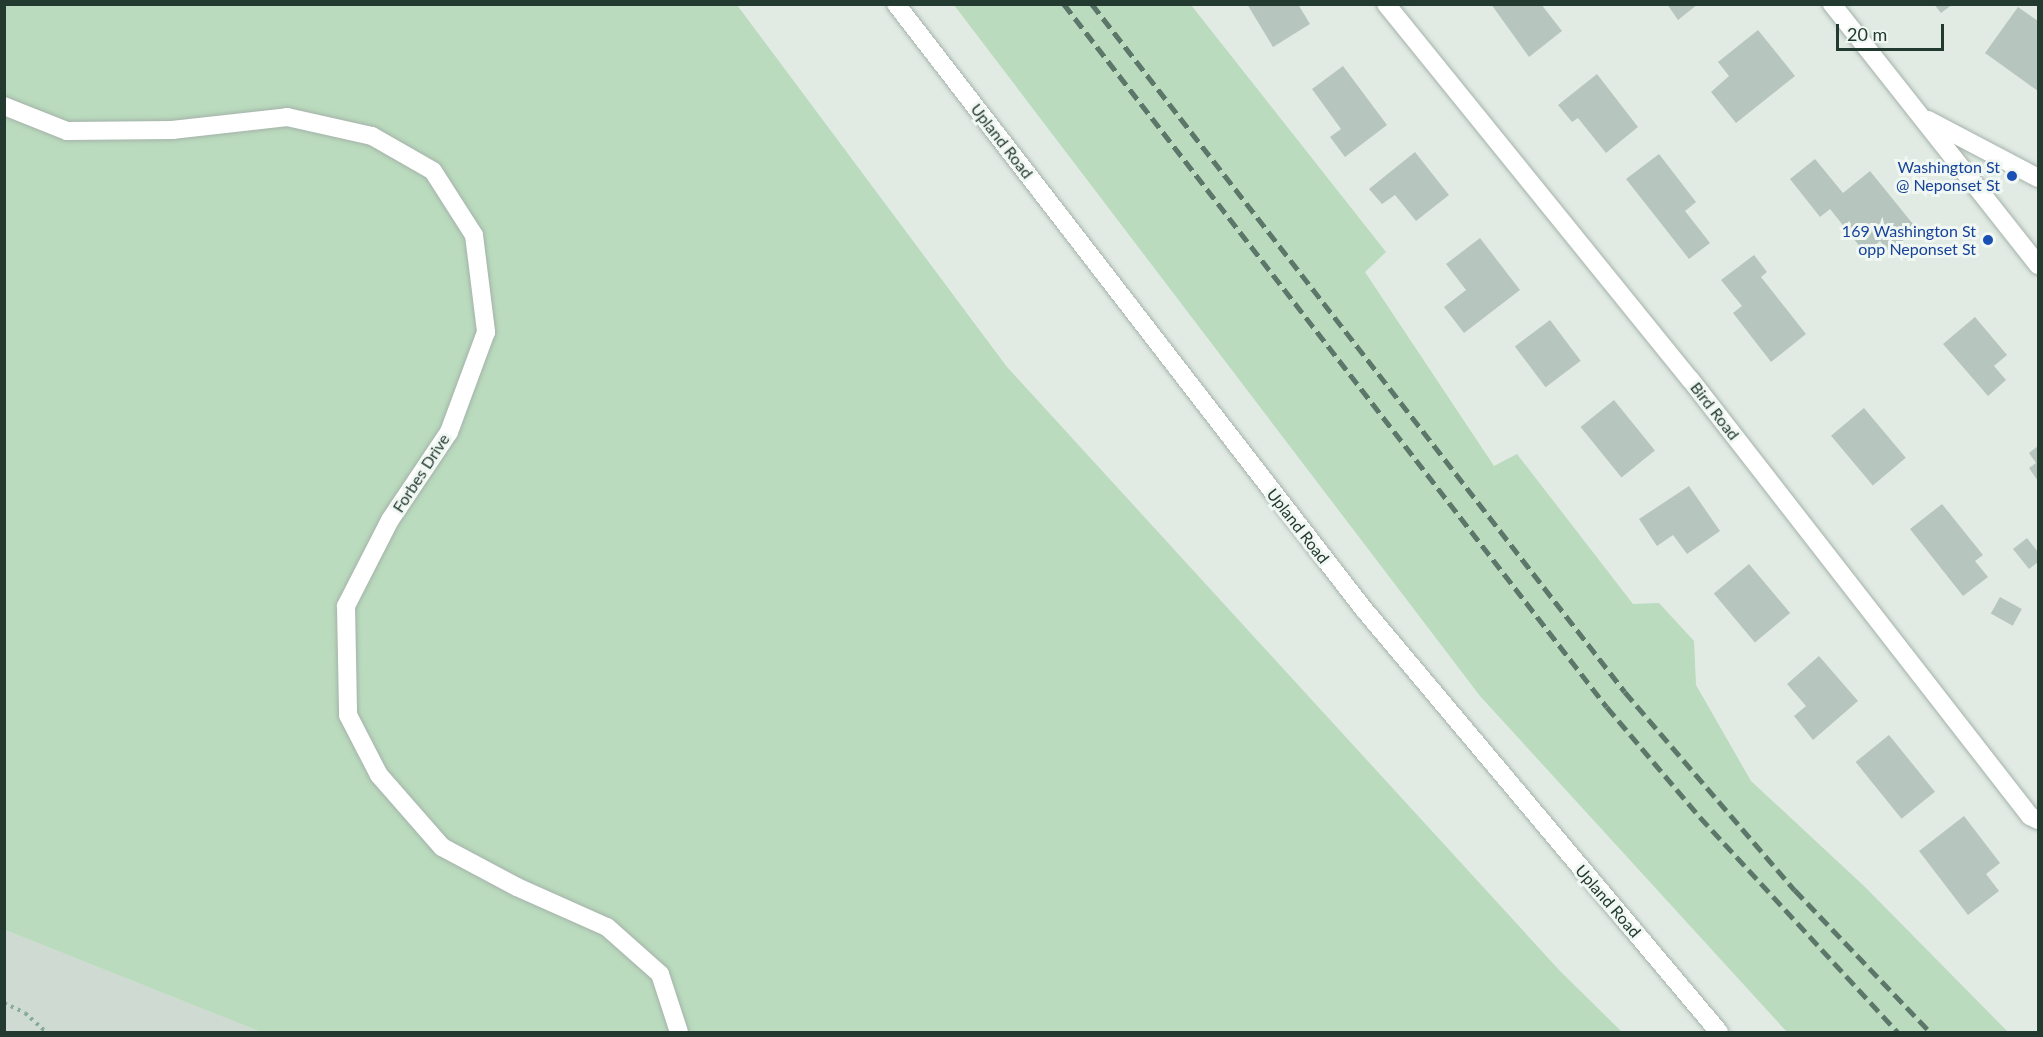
<!DOCTYPE html>
<html>
<head>
<meta charset="utf-8">
<style>
  body { margin:0 }
  #map { position:relative; width:2043px; height:1037px; overflow:hidden; background:#e1ebe4; font-family:Lato,sans-serif }
  div>[style] { position:absolute }
  .built>* { inset:0; background:#cfdad3 }
  .green>* { inset:0; background:#badbbd }
  .building>* { inset:0; background:#b6c5bd; transform-origin:0 0 }
  .path>* { height:4px; margin-top:-2px; transform-origin:0; background:repeating-linear-gradient(90deg,#83ad97 0 3px,transparent 0 7.5px) }
  .roads { filter:drop-shadow(0 0 2px #a4b2aa) drop-shadow(0 0 2px #a4b2aa) }
  .lane>* { height:18px; margin:-9px; padding:0 9px; transform-origin:9px; border-radius:9px; background:#fff }
  .street>* { height:18px; margin:-9px; padding:0 9px; transform-origin:9px; border-radius:9px; background:#fff }
  .secondary>* { height:18px; margin:-9px; padding:0 9px; transform-origin:9px; border-radius:9px; background:#fff }
  .rail>* { height:4.5px; margin-top:-2.25px; transform-origin:0; background:repeating-linear-gradient(90deg,#5c766a 0 12px,transparent 0 18px) }
  .dots>* { width:16px; height:16px; translate:-50% -50%; box-sizing:border-box; border:3px solid #f1f7f3; border-radius:50% }
  span { translate:-50% -50%; white-space:nowrap; text-align:center; line-height:1.15; -webkit-text-stroke:6px #f1f7f3; paint-order:stroke }
  .street-label { font-size:16px; color:#223a2f }
  .transit-label { font-size:16px; color:#164399 }
  .right { translate:-100% -50%; text-align:right }
  .frame { position:absolute; inset:0; border:6px solid #223a2f; pointer-events:none }
  .scale { position:absolute; left:1836px; top:24px; width:108px; height:27px; box-sizing:border-box; border:3px solid #223a2f; border-top:0; padding-left:8px; font-size:18px; line-height:21px; white-space:nowrap; color:#223a2f; -webkit-text-stroke:4px #f1f7f3; paint-order:stroke }
</style>
</head>
<body>
<div id="map">
  <div class="built">
    <div style="clip-path:polygon(5px 930px,261px 1032px,5px 1032px)"></div>
  </div>
  <div class="green">
    <div style="clip-path:polygon(4px 5px,737px 5px,1007px 367px,1560px 971px,1622px 1032px,261px 1032px,5px 930px)"></div>
    <div style="clip-path:polygon(954px 5px,1191px 5px,1386px 252px,1365px 272px,1494px 466px,1517px 454px,1633px 604px,1659px 603px,1694px 641px,1696px 685px,1751px 781px,1864px 886px,2008px 1032px,1787px 1032px,1480px 696px)"></div>
  </div>
  <div class="building">
    <div style="clip-path:polygon(1247px 4px,1298px 4px,1310px 24px,1273px 47px)"></div>
    <div style="clip-path:polygon(1491px 4px,1541px 4px,1562px 31px,1529px 57px)"></div>
    <div style="clip-path:polygon(1667px 4px,1698px 4px,1678px 20px)"></div>
    <div style="clip-path:polygon(1934px 4px,1953px 4px,1941px 13px)"></div>
    <div style="clip-path:polygon(2018px 7px,2038px 21px,2038px 91px,1985px 53px)"></div>
    <div style="clip-path:polygon(1758px 30px,1795px 76px,1736px 123px,1711px 92px,1729px 76px,1718px 62px)"></div>
    <div style="clip-path:polygon(1343px 66px,1387px 125px,1345px 157px,1330px 137px,1341px 129px,1312px 89px)"></div>
    <div style="clip-path:polygon(1597px 74px,1638px 127px,1606px 153px,1578px 118px,1572px 122px,1558px 105px)"></div>
    <div style="clip-path:polygon(1415px 152px,1449px 195px,1416px 221px,1395px 195px,1382px 204px,1369px 189px)"></div>
    <div style="clip-path:polygon(1659px 154px,1696px 202px,1685px 211px,1710px 243px,1689px 259px,1626px 179px)"></div>
    <div style="clip-path:polygon(1815px 159px,1843px 193px,1870px 171px,1917px 229px,1889px 252px,1880px 241px,1865px 253px,1830px 209px,1820px 217px,1790px 179px)"></div>
    <div style="clip-path:polygon(1480px 238px,1520px 290px,1464px 333px,1444px 307px,1466px 290px,1446px 264px)"></div>
    <div style="clip-path:polygon(1754px 255px,1767px 272px,1761px 277px,1806px 334px,1771px 362px,1733px 313px,1742px 306px,1721px 280px)"></div>
    <div style="clip-path:polygon(1975px 317px,2007px 355px,1994px 366px,2006px 380px,1988px 396px,1943px 344px)"></div>
    <div style="left:1550px;top:320px;width:51px;height:44px;rotate:53deg"></div>
    <div style="left:1614px;top:400px;width:65px;height:43px;rotate:51deg"></div>
    <div style="left:1864px;top:408px;width:65px;height:43px;rotate:50deg"></div>
    <div style="clip-path:polygon(2038px 446px,2038px 481px,2029px 468px,2036px 463px,2029px 453px)"></div>
    <div style="clip-path:polygon(1689px 486px,1720px 531px,1687px 554px,1673px 535px,1657px 546px,1639px 519px)"></div>
    <div style="clip-path:polygon(1942px 504px,1983px 555px,1975px 561px,1988px 577px,1963px 596px,1910px 529px)"></div>
    <div style="clip-path:polygon(2027px 538px,2038px 552px,2038px 562px,2029px 569px,2013px 549px)"></div>
    <div style="left:1749px;top:564px;width:64px;height:46px;rotate:50deg"></div>
    <div style="left:2000px;top:597px;width:25px;height:19px;rotate:29deg"></div>
    <div style="clip-path:polygon(1819px 656px,1858px 701px,1813px 740px,1794px 716px,1806px 706px,1787px 684px)"></div>
    <div style="left:1889px;top:735px;width:73px;height:43px;rotate:51deg"></div>
    <div style="clip-path:polygon(1964px 816px,2000px 863px,1986px 874px,1999px 891px,1968px 915px,1919px 851px)"></div>
  </div>
  <div class="path">
    <div style="left:4px;top:1003px;width:23px;rotate:25deg"></div>
    <div style="left:25px;top:1013px;width:28px;rotate:42deg"></div>
  </div>
  <div class="roads">
    <div class="lane">
      <div style="left:4px;top:106px;width:68px;rotate:21.6deg"></div>
      <div style="left:67px;top:131px;width:105px;rotate:-0.5deg"></div>
      <div style="left:172px;top:130px;width:116px;rotate:-6.4deg"></div>
      <div style="left:287px;top:117px;width:87px;rotate:12.6deg"></div>
      <div style="left:372px;top:136px;width:70px;rotate:29.8deg"></div>
      <div style="left:433px;top:171px;width:76px;rotate:57.4deg"></div>
      <div style="left:474px;top:235px;width:98px;rotate:82.9deg"></div>
      <div style="left:486px;top:332px;width:107px;rotate:110.3deg"></div>
      <div style="left:449px;top:432px;width:106px;rotate:123.8deg"></div>
      <div style="left:390px;top:520px;width:97px;rotate:117.1deg"></div>
      <div style="left:346px;top:606px;width:109px;rotate:88.9deg"></div>
      <div style="left:348px;top:715px;width:68px;rotate:62.7deg"></div>
      <div style="left:379px;top:775px;width:96px;rotate:48.8deg"></div>
      <div style="left:442px;top:847px;width:85px;rotate:28.1deg"></div>
      <div style="left:517px;top:887px;width:98px;rotate:24deg"></div>
      <div style="left:607px;top:927px;width:71px;rotate:41.6deg"></div>
      <div style="left:660px;top:974px;width:61px;rotate:71.9deg"></div>
    </div>
    <div class="street">
      <div style="left:1386px;top:4px;width:483px;rotate:51deg"></div>
      <div style="left:1690px;top:379px;width:554px;rotate:52.12deg"></div>
      <div style="left:2030px;top:816px;width:9px;rotate:27deg"></div>
    </div>
    <div class="secondary">
      <div style="left:896px;top:4px;width:762px;rotate:52.3deg"></div>
      <div style="left:1362px;top:607px;width:555px;rotate:49.97deg"></div>
      <div style="left:1832px;top:4px;width:333px;rotate:51.7deg"></div>
      <div style="left:1928px;top:120px;width:124px;rotate:27.8deg"></div>
    </div>
  </div>
  <div class="rail">
    <div style="left:1064px;top:4px;width:888px;rotate:52.32deg"></div>
    <div style="left:1607px;top:707px;width:144px;rotate:49.8deg"></div>
    <div style="left:1700px;top:817px;width:292px;rotate:47.4deg"></div>
    <div style="left:1092px;top:4px;width:870px;rotate:52.23deg"></div>
    <div style="left:1625px;top:692px;width:261px;rotate:49.4deg"></div>
    <div style="left:1795px;top:890px;width:196px;rotate:46.4deg"></div>
  </div>
  <div class="dots">
    <div style="left:2012px;top:176px;background:#1a4fb4"></div>
    <div style="left:1988px;top:240px;background:#1a4fb4"></div>
  </div>
  <div class="street-label">
    <span style="left:1002px;top:141px;rotate:52deg">Upland Road</span>
    <span style="left:1715px;top:411px;rotate:52deg">Bird Road</span>
    <span style="left:421px;top:473px;rotate:-57deg">Forbes Drive</span>
    <span style="left:1298px;top:526px;rotate:52deg">Upland Road</span>
    <span style="left:1608px;top:901px;rotate:49deg">Upland Road</span>
  </div>
  <div class="transit-label">
    <span class="right" style="left:2000px;top:176px">Washington St<br>@ Neponset St</span>
    <span class="right" style="left:1976px;top:240px">169 Washington St<br>opp Neponset St</span>
  </div>
  <div class="frame"></div>
  <div class="scale">20 m</div>
</div>
</body>
</html>
